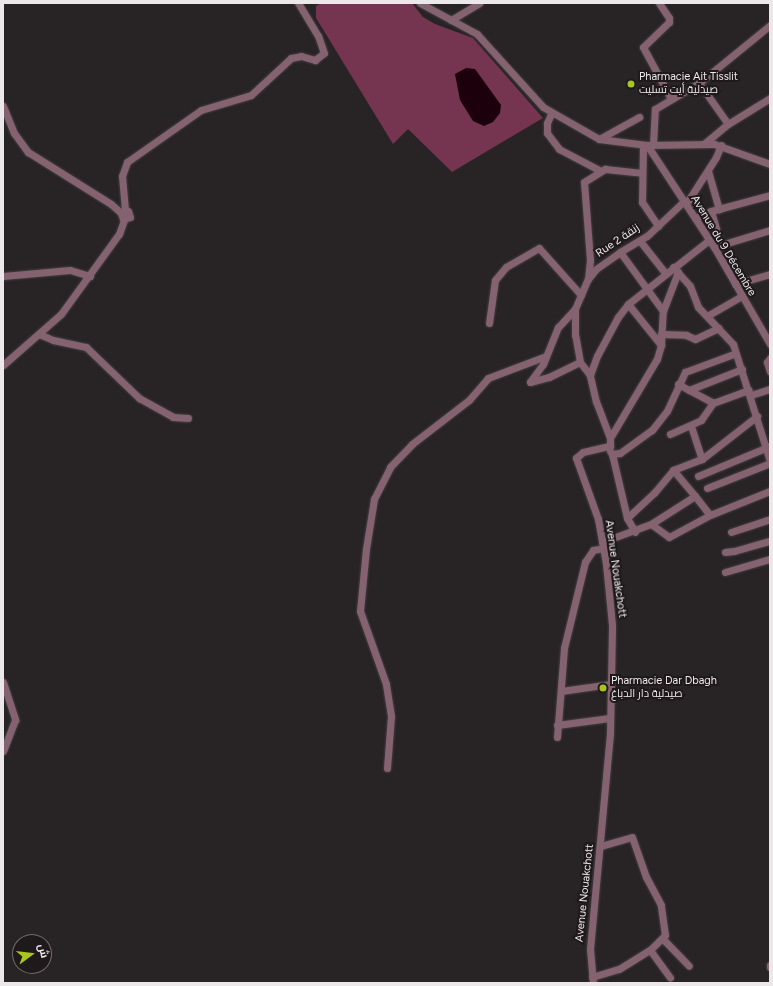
<!DOCTYPE html>
<html>
<head>
<meta charset="utf-8">
<style>
  body { margin:0 }
  #map { position:relative; width:773px; height:986px; overflow:hidden; background:#282325; font-family:Figtree,Cairo,sans-serif }
  div>[style] { position:absolute }
  .green>* { inset:0; background:#753450 }
  .water>* { inset:0; background:#1c000b }
  .roads { filter:drop-shadow(0 0 1px #433f40) drop-shadow(0 0 1px #433f40) }
  .minor>* { height:7px; margin:-3.5px; padding:0 3.5px; transform-origin:3.5px; border-radius:3.5px; background:#85626f }
  .dots>* { width:11px; height:11px; translate:-50% -50%; box-sizing:border-box; border:2px solid #1f191b; border-radius:50% }
  span { translate:-50% -50%; white-space:nowrap; text-align:center; line-height:1.15; -webkit-text-stroke:4px #1f191b; paint-order:stroke }
  .poi-label { font-size:11px; color:#ece8e9 }
  .left { translate:0 -50%; text-align:left }
  .street-label { font-size:11px; color:#ece8e9 }
  .frame { position:absolute; inset:0; border:4px solid #ece8e9; pointer-events:none }
  .north { position:absolute; left:12px; top:934px; width:40px; height:40px; box-sizing:border-box; background:#1f191b; border:1px solid #716c6d; border-radius:50%; rotate:75deg; font-size:11px; font-weight:700; line-height:16px; text-align:center; color:#ece8e9 }
  .north::after { content:''; display:block; margin:auto; width:14px; height:18px; background:#a9c71b; clip-path:polygon(50% 0,100% 100%,50% 72%,0 100%) }
</style>
</head>
<body>
<div id="map">
  <div class="green">
    <div style="clip-path:polygon(321px 3px,412px 3px,423px 17px,435px 24px,473px 38px,543px 118px,452px 172px,408px 129px,393px 144px,316px 18px,316px 6px)"></div>
  </div>
  <div class="water">
    <div style="clip-path:polygon(466px 68px,475px 69px,501px 105px,500px 113px,493px 122px,484px 126px,473px 121px,460px 100px,455px 74px)"></div>
  </div>
  <div class="roads">
    <div class="minor">
      <div style="left:420px;top:3px;width:65px;rotate:28.5deg"></div>
      <div style="left:477px;top:34px;width:98px;rotate:47.9deg"></div>
      <div style="left:543px;top:107px;width:64px;rotate:29.7deg"></div>
      <div style="left:599px;top:139px;width:48px;rotate:7.1deg"></div>
      <div style="left:647px;top:145px;width:67px;rotate:-0.9deg"></div>
      <div style="left:714px;top:144px;width:59px;rotate:19.7deg"></div>
      <div style="left:659px;top:3px;width:18px;rotate:56deg"></div>
      <div style="left:669px;top:18px;width:4px;rotate:90deg"></div>
      <div style="left:669px;top:22px;width:36px;rotate:136deg"></div>
      <div style="left:643px;top:47px;width:59px;rotate:61.7deg"></div>
      <div style="left:451px;top:20px;width:33px;rotate:-31deg"></div>
      <div style="left:699px;top:83px;width:50px;rotate:54.7deg"></div>
      <div style="left:3px;top:106px;width:29px;rotate:68deg"></div>
      <div style="left:14px;top:133px;width:24px;rotate:54deg"></div>
      <div style="left:28px;top:152px;width:98px;rotate:32.1deg"></div>
      <div style="left:111px;top:204px;width:13px;rotate:42deg"></div>
      <div style="left:121px;top:213px;width:6px;rotate:72deg"></div>
      <div style="left:123px;top:219px;width:7px;rotate:-16deg"></div>
      <div style="left:130px;top:217px;width:6px;rotate:-108deg"></div>
      <div style="left:128px;top:211px;width:7px;rotate:164deg"></div>
      <div style="left:551px;top:114px;width:10px;rotate:114deg"></div>
      <div style="left:547px;top:123px;width:10px;rotate:90deg"></div>
      <div style="left:547px;top:133px;width:20px;rotate:53deg"></div>
      <div style="left:559px;top:149px;width:47px;rotate:27.6deg"></div>
      <div style="left:599px;top:139px;width:46px;rotate:-28.8deg"></div>
      <div style="left:705px;top:143px;width:30px;rotate:-40deg"></div>
      <div style="left:728px;top:124px;width:49px;rotate:-31.8deg"></div>
      <div style="left:643px;top:145px;width:57px;rotate:91deg"></div>
      <div style="left:642px;top:202px;width:29px;rotate:56deg"></div>
      <div style="left:647px;top:145px;width:122px;rotate:56.7deg"></div>
      <div style="left:714px;top:247px;width:112px;rotate:60deg"></div>
      <div style="left:653px;top:145px;width:36px;rotate:-87deg"></div>
      <div style="left:655px;top:109px;width:51px;rotate:-30.6deg"></div>
      <div style="left:699px;top:83px;width:92px;rotate:-39.2deg"></div>
      <div style="left:708px;top:171px;width:40px;rotate:74deg"></div>
      <div style="left:686px;top:204px;width:56px;rotate:-57.4deg"></div>
      <div style="left:716px;top:157px;width:13px;rotate:-67deg"></div>
      <div style="left:125px;top:210px;width:34px;rotate:-95deg"></div>
      <div style="left:122px;top:176px;width:15px;rotate:-70deg"></div>
      <div style="left:127px;top:162px;width:90px;rotate:-35.1deg"></div>
      <div style="left:201px;top:110px;width:52px;rotate:-16.7deg"></div>
      <div style="left:251px;top:95px;width:54px;rotate:-42.8deg"></div>
      <div style="left:291px;top:58px;width:10px;rotate:-11deg"></div>
      <div style="left:301px;top:56px;width:15px;rotate:16deg"></div>
      <div style="left:315px;top:60px;width:11px;rotate:-38deg"></div>
      <div style="left:324px;top:53px;width:18px;rotate:-109deg"></div>
      <div style="left:318px;top:36px;width:39px;rotate:-121deg"></div>
      <div style="left:711px;top:211px;width:35px;rotate:74deg"></div>
      <div style="left:695px;top:218px;width:17px;rotate:-24deg"></div>
      <div style="left:711px;top:211px;width:61px;rotate:-15.2deg"></div>
      <div style="left:640px;top:241px;width:42px;rotate:51.8deg"></div>
      <div style="left:714px;top:247px;width:59px;rotate:-16.9deg"></div>
      <div style="left:620px;top:252px;width:73px;rotate:53.9deg"></div>
      <div style="left:673px;top:267px;width:25px;rotate:48deg"></div>
      <div style="left:690px;top:286px;width:22px;rotate:69deg"></div>
      <div style="left:698px;top:307px;width:51px;rotate:46.6deg"></div>
      <div style="left:733px;top:344px;width:123px;rotate:72.5deg"></div>
      <div style="left:3px;top:276px;width:67px;rotate:-5.1deg"></div>
      <div style="left:70px;top:270px;width:21px;rotate:17deg"></div>
      <div style="left:588px;top:279px;width:19px;rotate:-84deg"></div>
      <div style="left:590px;top:260px;width:78px;rotate:-94.4deg"></div>
      <div style="left:584px;top:182px;width:25px;rotate:-32deg"></div>
      <div style="left:605px;top:169px;width:37px;rotate:6deg"></div>
      <div style="left:735px;top:284px;width:36px;rotate:-16deg"></div>
      <div style="left:628px;top:304px;width:53px;rotate:51.2deg"></div>
      <div style="left:575px;top:309px;width:25px;rotate:133deg"></div>
      <div style="left:558px;top:327px;width:40px;rotate:112deg"></div>
      <div style="left:543px;top:364px;width:22px;rotate:126deg"></div>
      <div style="left:530px;top:382px;width:20px;rotate:-15deg"></div>
      <div style="left:549px;top:377px;width:34px;rotate:-26deg"></div>
      <div style="left:707px;top:316px;width:39px;rotate:-30deg"></div>
      <div style="left:489px;top:323px;width:43px;rotate:-82.1deg"></div>
      <div style="left:495px;top:280px;width:17px;rotate:-50deg"></div>
      <div style="left:506px;top:267px;width:38px;rotate:-30deg"></div>
      <div style="left:539px;top:248px;width:63px;rotate:48.2deg"></div>
      <div style="left:39px;top:334px;width:15px;rotate:23deg"></div>
      <div style="left:53px;top:340px;width:34px;rotate:12deg"></div>
      <div style="left:86px;top:347px;width:74px;rotate:43.9deg"></div>
      <div style="left:139px;top:398px;width:39px;rotate:29deg"></div>
      <div style="left:173px;top:417px;width:15px;rotate:4deg"></div>
      <div style="left:661px;top:334px;width:25px;rotate:2deg"></div>
      <div style="left:686px;top:335px;width:10px;rotate:24deg"></div>
      <div style="left:695px;top:339px;width:26px;rotate:-25deg"></div>
      <div style="left:770px;top:358px;width:5px;rotate:127deg"></div>
      <div style="left:767px;top:362px;width:10px;rotate:73deg"></div>
      <div style="left:3px;top:365px;width:77px;rotate:-41.3deg"></div>
      <div style="left:61px;top:314px;width:99px;rotate:-54.1deg"></div>
      <div style="left:119px;top:234px;width:15px;rotate:-70deg"></div>
      <div style="left:590px;top:375px;width:16px;rotate:-128deg"></div>
      <div style="left:580px;top:362px;width:27px;rotate:-100deg"></div>
      <div style="left:575px;top:335px;width:26px;rotate:-90deg"></div>
      <div style="left:575px;top:309px;width:33px;rotate:-67deg"></div>
      <div style="left:588px;top:279px;width:13px;rotate:-51deg"></div>
      <div style="left:596px;top:269px;width:29px;rotate:-35deg"></div>
      <div style="left:620px;top:252px;width:31px;rotate:-31deg"></div>
      <div style="left:647px;top:236px;width:51px;rotate:-43.4deg"></div>
      <div style="left:678px;top:384px;width:13px;rotate:29deg"></div>
      <div style="left:689px;top:390px;width:57px;rotate:-21.6deg"></div>
      <div style="left:689px;top:390px;width:27px;rotate:28deg"></div>
      <div style="left:751px;top:395px;width:20px;rotate:-18deg"></div>
      <div style="left:691px;top:426px;width:35px;rotate:72deg"></div>
      <div style="left:670px;top:434px;width:34px;rotate:-24deg"></div>
      <div style="left:701px;top:420px;width:21px;rotate:-55deg"></div>
      <div style="left:713px;top:403px;width:38px;rotate:-20deg"></div>
      <div style="left:610px;top:438px;width:92px;rotate:-59.3deg"></div>
      <div style="left:657px;top:359px;width:15px;rotate:-74deg"></div>
      <div style="left:661px;top:345px;width:34px;rotate:-87deg"></div>
      <div style="left:663px;top:311px;width:42px;rotate:-69deg"></div>
      <div style="left:610px;top:451px;width:4px;rotate:56deg"></div>
      <div style="left:612px;top:454px;width:8px;rotate:-7deg"></div>
      <div style="left:620px;top:453px;width:39px;rotate:-36deg"></div>
      <div style="left:652px;top:430px;width:24px;rotate:-52deg"></div>
      <div style="left:667px;top:411px;width:43px;rotate:-65.2deg"></div>
      <div style="left:685px;top:372px;width:54px;rotate:-20.4deg"></div>
      <div style="left:612px;top:454px;width:66px;rotate:76.8deg"></div>
      <div style="left:627px;top:518px;width:37px;rotate:-43deg"></div>
      <div style="left:654px;top:493px;width:30px;rotate:-50deg"></div>
      <div style="left:673px;top:470px;width:31px;rotate:-21deg"></div>
      <div style="left:702px;top:459px;width:70px;rotate:-38deg"></div>
      <div style="left:698px;top:476px;width:78px;rotate:-22.6deg"></div>
      <div style="left:707px;top:488px;width:68px;rotate:-21.6deg"></div>
      <div style="left:695px;top:496px;width:24px;rotate:52deg"></div>
      <div style="left:627px;top:518px;width:16px;rotate:60deg"></div>
      <div style="left:651px;top:524px;width:22px;rotate:36deg"></div>
      <div style="left:669px;top:537px;width:47px;rotate:-28.2deg"></div>
      <div style="left:710px;top:515px;width:65px;rotate:-21.8deg"></div>
      <div style="left:731px;top:532px;width:41px;rotate:-18.4deg"></div>
      <div style="left:602px;top:542px;width:52px;rotate:-20.2deg"></div>
      <div style="left:651px;top:524px;width:52px;rotate:-32.5deg"></div>
      <div style="left:695px;top:496px;width:34px;rotate:-130deg"></div>
      <div style="left:725px;top:552px;width:9px;rotate:-6deg"></div>
      <div style="left:734px;top:551px;width:37px;rotate:-16deg"></div>
      <div style="left:725px;top:572px;width:47px;rotate:-16.1deg"></div>
      <div style="left:3px;top:682px;width:40px;rotate:72deg"></div>
      <div style="left:15px;top:720px;width:33px;rotate:111deg"></div>
      <div style="left:561px;top:691px;width:49px;rotate:-8.1deg"></div>
      <div style="left:557px;top:725px;width:53px;rotate:-7.5deg"></div>
      <div style="left:557px;top:737px;width:89px;rotate:-85.5deg"></div>
      <div style="left:564px;top:648px;width:89px;rotate:-76.3deg"></div>
      <div style="left:585px;top:562px;width:14px;rotate:-56deg"></div>
      <div style="left:593px;top:550px;width:10px;rotate:-11deg"></div>
      <div style="left:387px;top:768px;width:52px;rotate:-85.6deg"></div>
      <div style="left:391px;top:716px;width:32px;rotate:-99deg"></div>
      <div style="left:386px;top:684px;width:77px;rotate:-109.6deg"></div>
      <div style="left:360px;top:611px;width:62px;rotate:-84.5deg"></div>
      <div style="left:366px;top:549px;width:51px;rotate:-80.9deg"></div>
      <div style="left:374px;top:499px;width:36px;rotate:-63deg"></div>
      <div style="left:390px;top:467px;width:32px;rotate:-46deg"></div>
      <div style="left:412px;top:444px;width:72px;rotate:-37.7deg"></div>
      <div style="left:469px;top:400px;width:29px;rotate:-49deg"></div>
      <div style="left:488px;top:378px;width:62px;rotate:-20.8deg"></div>
      <div style="left:663px;top:939px;width:37px;rotate:46deg"></div>
      <div style="left:650px;top:950px;width:34px;rotate:54deg"></div>
      <div style="left:770px;top:965px;width:2px;rotate:90deg"></div>
      <div style="left:592px;top:977px;width:28px;rotate:-17deg"></div>
      <div style="left:619px;top:969px;width:36px;rotate:-32deg"></div>
      <div style="left:650px;top:950px;width:21px;rotate:-45deg"></div>
      <div style="left:665px;top:935px;width:30px;rotate:-98deg"></div>
      <div style="left:661px;top:905px;width:32px;rotate:-118deg"></div>
      <div style="left:646px;top:877px;width:42px;rotate:-109.3deg"></div>
      <div style="left:632px;top:837px;width:33px;rotate:164deg"></div>
      <div style="left:593px;top:983px;width:34px;rotate:-95deg"></div>
      <div style="left:590px;top:949px;width:217px;rotate:-84.7deg"></div>
      <div style="left:610px;top:733px;width:108px;rotate:-88.9deg"></div>
      <div style="left:612px;top:625px;width:61px;rotate:-95.6deg"></div>
      <div style="left:606px;top:564px;width:46px;rotate:-100.1deg"></div>
      <div style="left:598px;top:519px;width:65px;rotate:-109.8deg"></div>
      <div style="left:576px;top:458px;width:9px;rotate:-41deg"></div>
      <div style="left:583px;top:452px;width:28px;rotate:-13deg"></div>
      <div style="left:610px;top:446px;width:8px;rotate:-90deg"></div>
      <div style="left:610px;top:438px;width:39px;rotate:-111deg"></div>
      <div style="left:596px;top:402px;width:28px;rotate:-103deg"></div>
      <div style="left:590px;top:375px;width:20px;rotate:-70deg"></div>
      <div style="left:597px;top:356px;width:44px;rotate:-61.7deg"></div>
      <div style="left:618px;top:317px;width:16px;rotate:-52deg"></div>
      <div style="left:628px;top:304px;width:103px;rotate:-38.3deg"></div>
    </div>
  </div>
  <div class="dots">
    <div style="left:631px;top:84px;background:#a9c71b"></div>
    <div style="left:603px;top:688px;background:#a9c71b"></div>
  </div>
  <div class="poi-label">
    <span class="left" style="left:639px;top:84px">Pharmacie Ait Tisslit<br>صيدلية أيت تسليت</span>
    <span class="left" style="left:611px;top:688px">Pharmacie Dar Dbagh<br>صيدلية دار الدباغ</span>
  </div>
  <div class="street-label">
    <span style="left:618px;top:241px;rotate:-34deg">Rue 2 زنقة</span>
    <span style="left:723px;top:246px;rotate:59deg">Avenue du 9 Décembre</span>
    <span style="left:615px;top:569px;rotate:82deg">Avenue Nouakchott</span>
    <span style="left:585px;top:893px;rotate:-84deg">Avenue Nouakchott</span>
  </div>
  <div class="frame"></div>
  <div class="north">ش</div>
</div>
</body>
</html>
